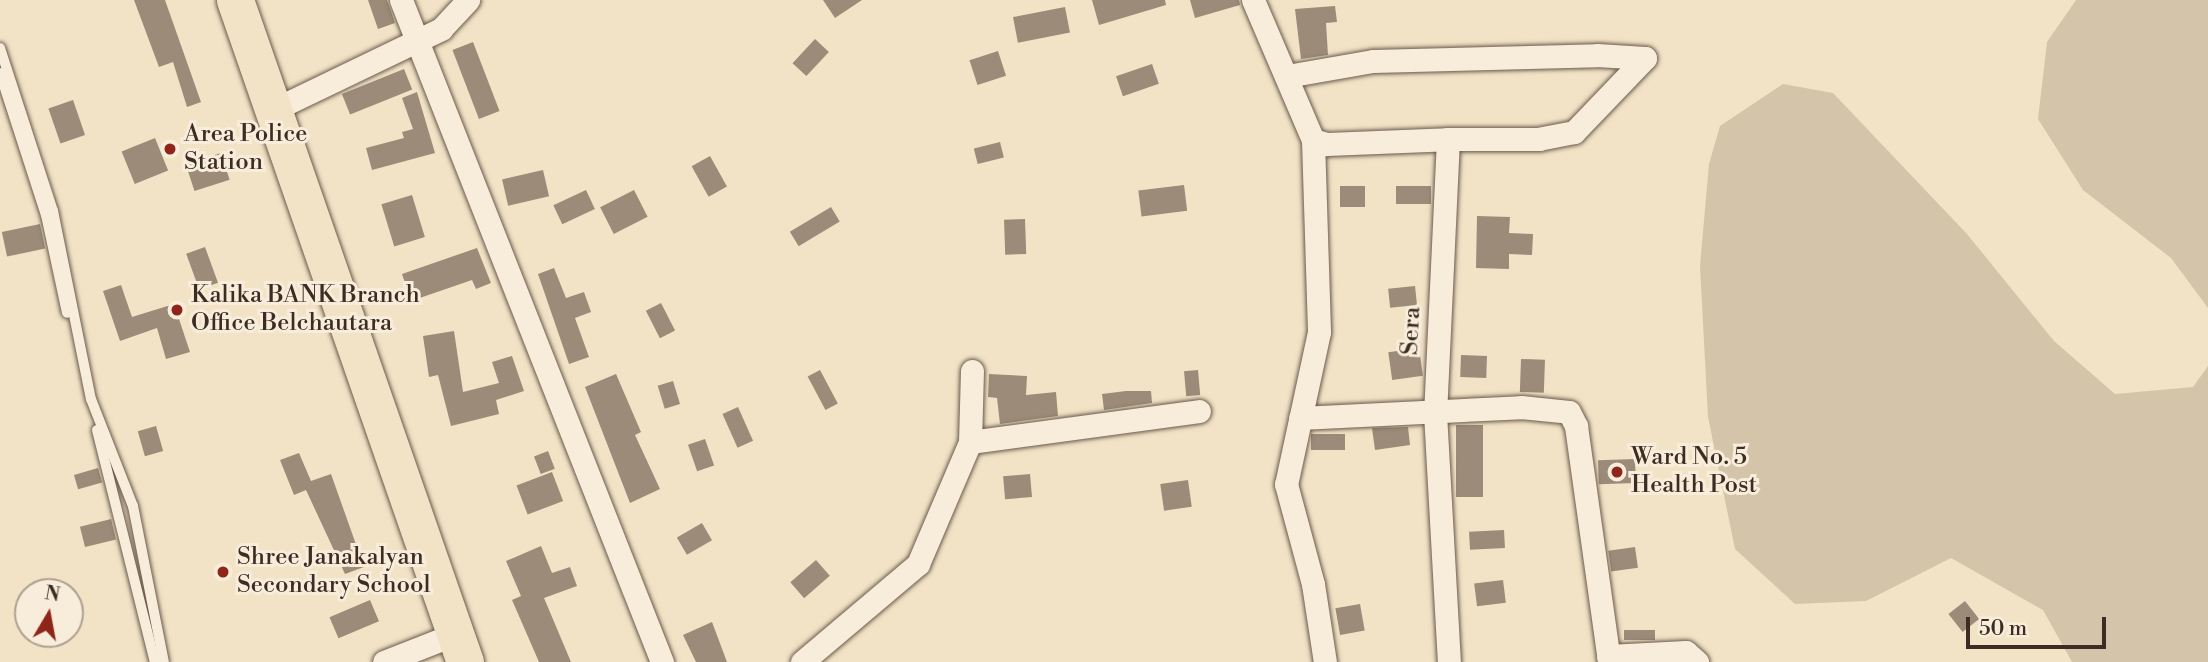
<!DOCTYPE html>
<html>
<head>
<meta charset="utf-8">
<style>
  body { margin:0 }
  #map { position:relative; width:2208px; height:662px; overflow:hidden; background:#f2e3c6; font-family:"Libre Bodoni",serif }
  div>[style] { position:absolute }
  .green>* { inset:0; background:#d3c4aa }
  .building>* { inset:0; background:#9b8b78; transform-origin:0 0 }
  .roads { filter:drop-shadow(0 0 2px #6a5a4c) drop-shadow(0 0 2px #6a5a4c) }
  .service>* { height:10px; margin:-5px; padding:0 5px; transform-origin:5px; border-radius:5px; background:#f7edda }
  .minor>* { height:23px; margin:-11.5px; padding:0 11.5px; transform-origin:11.5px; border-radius:11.5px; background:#f7edda }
  .trunk>* { height:37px; margin:-18.5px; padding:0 18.5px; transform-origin:18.5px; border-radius:18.5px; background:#f2e3c6 }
  .dots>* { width:19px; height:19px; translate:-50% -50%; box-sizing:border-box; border:4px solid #f7edda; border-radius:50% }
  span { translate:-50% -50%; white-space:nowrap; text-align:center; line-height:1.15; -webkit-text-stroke:6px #f7edda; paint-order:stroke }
  .poi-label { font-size:24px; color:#3d2c24 }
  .left { translate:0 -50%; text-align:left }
  .street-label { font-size:24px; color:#3d2c24 }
  .north { position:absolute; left:14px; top:578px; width:70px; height:70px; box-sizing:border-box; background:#f7edda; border:2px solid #ada091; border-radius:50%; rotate:10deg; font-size:19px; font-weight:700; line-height:28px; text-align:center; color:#3d2c24 }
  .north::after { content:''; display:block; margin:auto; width:24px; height:32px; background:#8f2418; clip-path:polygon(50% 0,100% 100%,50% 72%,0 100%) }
  .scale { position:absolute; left:1966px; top:617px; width:140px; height:32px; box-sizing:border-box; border:4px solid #3d2c24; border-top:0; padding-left:9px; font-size:21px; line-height:24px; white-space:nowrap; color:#3d2c24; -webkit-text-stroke:5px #f7edda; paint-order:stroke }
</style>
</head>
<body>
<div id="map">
  <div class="green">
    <div style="clip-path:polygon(2076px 0,2208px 0,2208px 308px,2171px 258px,2083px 190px,2038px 119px,2047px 42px)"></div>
    <div style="clip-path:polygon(1783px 84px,1833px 93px,1967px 234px,2054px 341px,2115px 394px,2193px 387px,2208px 366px,2208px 662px,2072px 662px,2043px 610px,1951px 558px,1866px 601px,1795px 604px,1735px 549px,1708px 417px,1700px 266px,1709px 164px,1720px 126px)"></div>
  </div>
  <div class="building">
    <div style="clip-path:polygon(134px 0,165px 0,201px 102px,187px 107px,173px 62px,159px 67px)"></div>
    <div style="clip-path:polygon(368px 0,387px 0,395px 23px,378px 29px)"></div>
    <div style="clip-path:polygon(823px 0,862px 0,835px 18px)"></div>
    <div style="clip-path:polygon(1092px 0,1165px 0,1166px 5px,1099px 25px)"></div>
    <div style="clip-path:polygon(1190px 0,1239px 0,1240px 5px,1195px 18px)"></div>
    <div style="clip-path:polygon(1335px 6px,1337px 22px,1326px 23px,1328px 55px,1301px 59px,1295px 9px)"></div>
    <div style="left:1065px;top:7px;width:26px;height:53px;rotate:79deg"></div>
    <div style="left:815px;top:39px;width:19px;height:33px;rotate:43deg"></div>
    <div style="left:473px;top:42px;width:74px;height:22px;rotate:69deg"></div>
    <div style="left:998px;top:51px;width:26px;height:30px;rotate:72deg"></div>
    <div style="left:1152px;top:64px;width:21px;height:38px;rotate:71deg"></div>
    <div style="left:404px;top:69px;width:22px;height:67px;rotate:68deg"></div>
    <div style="clip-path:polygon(417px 92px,435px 153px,372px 170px,366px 148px,404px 138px,402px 132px,413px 129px,402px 98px)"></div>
    <div style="left:73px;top:100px;width:37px;height:26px;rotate:71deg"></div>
    <div style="left:155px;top:138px;width:35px;height:36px;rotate:68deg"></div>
    <div style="left:1000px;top:142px;width:16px;height:27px;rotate:76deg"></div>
    <div style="left:221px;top:153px;width:28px;height:37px;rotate:72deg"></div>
    <div style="left:710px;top:156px;width:35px;height:21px;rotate:61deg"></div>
    <div style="left:543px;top:170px;width:27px;height:42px;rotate:77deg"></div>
    <div style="left:1184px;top:185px;width:26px;height:46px;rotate:83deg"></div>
    <div style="left:1365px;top:186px;width:21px;height:25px;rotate:90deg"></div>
    <div style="left:1431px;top:186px;width:18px;height:35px;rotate:90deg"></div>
    <div style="left:586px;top:190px;width:21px;height:36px;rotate:65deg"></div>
    <div style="left:634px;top:190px;width:30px;height:38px;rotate:63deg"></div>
    <div style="left:412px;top:195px;width:44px;height:32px;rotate:73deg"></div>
    <div style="left:831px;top:207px;width:17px;height:48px;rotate:59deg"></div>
    <div style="clip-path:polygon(1477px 216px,1510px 217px,1509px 233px,1533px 234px,1532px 255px,1509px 254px,1509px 269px,1476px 268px)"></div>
    <div style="left:1025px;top:219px;width:35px;height:21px;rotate:88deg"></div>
    <div style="left:40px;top:224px;width:25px;height:39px;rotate:78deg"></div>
    <div style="left:205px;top:247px;width:38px;height:20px;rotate:70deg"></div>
    <div style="clip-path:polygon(477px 248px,491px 283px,476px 289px,472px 280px,411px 301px,402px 274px)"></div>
    <div style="clip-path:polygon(554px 268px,566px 298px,584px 292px,591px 312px,575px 318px,589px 357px,569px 364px,538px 274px)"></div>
    <div style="clip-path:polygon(121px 285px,132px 317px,174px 304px,190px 352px,166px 359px,157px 328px,120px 341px,103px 291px)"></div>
    <div style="left:1415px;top:286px;width:19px;height:27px;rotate:84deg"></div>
    <div style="left:661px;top:303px;width:31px;height:17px;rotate:63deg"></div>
    <div style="clip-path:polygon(454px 331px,463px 392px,499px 383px,492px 362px,512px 356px,524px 391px,496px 400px,499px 414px,451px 426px,438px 375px,429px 377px,423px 336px)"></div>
    <div style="left:1419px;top:348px;width:28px;height:31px;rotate:82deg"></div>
    <div style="left:1461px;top:355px;width:26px;height:22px;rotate:2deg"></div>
    <div style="left:1521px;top:359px;width:24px;height:33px;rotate:2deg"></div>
    <div style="left:820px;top:370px;width:38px;height:14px;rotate:62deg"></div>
    <div style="left:1198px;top:370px;width:25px;height:14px;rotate:85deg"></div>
    <div style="clip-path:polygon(616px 374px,641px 432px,635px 435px,660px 489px,630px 503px,585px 387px)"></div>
    <div style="clip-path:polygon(989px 374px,1027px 376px,1026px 395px,1056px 392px,1058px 416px,1000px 424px,997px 398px,988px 397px)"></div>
    <div style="left:673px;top:381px;width:24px;height:16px;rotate:73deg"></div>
    <div style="clip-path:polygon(1126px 391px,1151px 391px,1152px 403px,1104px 410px,1102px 394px)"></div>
    <div style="left:738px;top:407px;width:37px;height:17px;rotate:66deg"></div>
    <div style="left:1483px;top:425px;width:72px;height:27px;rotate:90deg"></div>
    <div style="left:156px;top:426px;width:26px;height:19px;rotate:74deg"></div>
    <div style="clip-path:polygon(1408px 427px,1410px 445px,1375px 450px,1372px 428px)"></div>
    <div style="left:1311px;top:434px;width:34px;height:16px"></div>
    <div style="left:705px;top:439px;width:28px;height:18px;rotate:71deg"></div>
    <div style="left:548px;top:451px;width:19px;height:15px;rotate:69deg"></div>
    <div style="clip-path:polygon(299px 453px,311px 481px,331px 474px,364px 567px,345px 574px,306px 490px,294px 495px,280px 460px)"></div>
    <div style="left:1635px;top:459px;width:24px;height:37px;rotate:88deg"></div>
    <div style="left:98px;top:468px;width:15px;height:25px;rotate:74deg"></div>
    <div style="left:552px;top:472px;width:31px;height:38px;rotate:69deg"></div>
    <div style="left:1030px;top:474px;width:23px;height:27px;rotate:85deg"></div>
    <div style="left:1188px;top:480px;width:27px;height:28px;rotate:82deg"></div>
    <div style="left:111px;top:519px;width:21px;height:32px;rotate:76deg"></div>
    <div style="left:702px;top:523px;width:20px;height:29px;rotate:60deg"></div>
    <div style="left:1504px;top:530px;width:18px;height:35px;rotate:87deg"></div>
    <div style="clip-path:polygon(541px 546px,552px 573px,570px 567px,577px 586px,544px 598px,571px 662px,539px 662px,512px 600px,521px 596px,506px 561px)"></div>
    <div style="left:1635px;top:547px;width:21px;height:27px;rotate:82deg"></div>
    <div style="left:816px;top:560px;width:21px;height:34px;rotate:49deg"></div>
    <div style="left:1503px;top:580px;width:23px;height:29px;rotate:83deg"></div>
    <div style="left:370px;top:600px;width:23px;height:44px;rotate:67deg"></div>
    <div style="left:1965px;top:601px;width:23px;height:21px;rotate:52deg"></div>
    <div style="left:1360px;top:604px;width:27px;height:25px;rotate:80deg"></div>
    <div style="clip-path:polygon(712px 622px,727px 662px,696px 662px,683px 635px)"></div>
    <div style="left:1655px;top:630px;width:10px;height:31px;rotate:90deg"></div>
  </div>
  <div class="roads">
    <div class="service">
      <div style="left:0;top:48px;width:171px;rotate:72deg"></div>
      <div style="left:53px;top:211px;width:192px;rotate:78.6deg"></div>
      <div style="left:91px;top:399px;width:115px;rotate:68.6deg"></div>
      <div style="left:133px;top:506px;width:159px;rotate:78.8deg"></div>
      <div style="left:0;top:73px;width:149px;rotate:72.1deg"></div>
      <div style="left:46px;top:215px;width:100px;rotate:77.9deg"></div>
      <div style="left:97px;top:430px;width:239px;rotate:76deg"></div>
    </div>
    <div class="minor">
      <div style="left:401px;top:0;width:712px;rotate:68.48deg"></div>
      <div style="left:1253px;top:0;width:152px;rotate:66.8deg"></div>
      <div style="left:1313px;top:140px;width:192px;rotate:88.2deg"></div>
      <div style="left:1319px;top:332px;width:156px;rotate:102.2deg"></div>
      <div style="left:1286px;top:484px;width:104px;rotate:74.9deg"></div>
      <div style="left:1313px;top:584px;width:79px;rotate:81.3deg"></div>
      <div style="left:1287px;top:76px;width:87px;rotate:-9.9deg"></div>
      <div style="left:1373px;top:61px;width:224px;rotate:-1.5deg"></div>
      <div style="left:1597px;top:55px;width:48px;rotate:3.6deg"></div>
      <div style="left:1645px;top:58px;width:103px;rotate:133.8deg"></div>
      <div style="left:1574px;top:132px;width:36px;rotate:169deg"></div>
      <div style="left:1539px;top:139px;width:91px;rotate:180deg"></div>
      <div style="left:273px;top:110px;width:187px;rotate:-25.7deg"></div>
      <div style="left:441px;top:29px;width:40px;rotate:-47deg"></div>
      <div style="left:1313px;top:140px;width:14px;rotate:17deg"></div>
      <div style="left:1326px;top:144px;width:122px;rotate:-2.3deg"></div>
      <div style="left:1448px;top:139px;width:274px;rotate:92.7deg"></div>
      <div style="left:1435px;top:413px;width:249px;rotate:86.8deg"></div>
      <div style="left:1300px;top:418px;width:221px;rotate:-2.8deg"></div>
      <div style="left:1521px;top:407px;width:48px;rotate:5.9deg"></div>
      <div style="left:1569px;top:412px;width:16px;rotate:63deg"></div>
      <div style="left:1576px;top:426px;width:238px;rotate:82deg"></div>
      <div style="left:970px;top:442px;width:231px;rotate:-7.7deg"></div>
      <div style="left:1608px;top:656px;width:78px;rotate:-2.9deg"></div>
      <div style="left:1686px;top:652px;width:15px;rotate:42deg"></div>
      <div style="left:384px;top:662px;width:76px;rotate:-21.5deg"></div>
      <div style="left:802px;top:662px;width:152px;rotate:-40.2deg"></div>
      <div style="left:918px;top:564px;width:133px;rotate:-66.9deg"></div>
      <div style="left:970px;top:442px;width:71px;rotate:-88.4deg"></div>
    </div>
    <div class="trunk">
      <div style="left:235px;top:0;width:701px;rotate:70.84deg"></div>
    </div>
  </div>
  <div class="dots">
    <div style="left:170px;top:149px;background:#8f2418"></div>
    <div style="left:177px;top:310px;background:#8f2418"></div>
    <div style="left:1617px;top:472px;background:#8f2418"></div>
    <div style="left:223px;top:572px;background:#8f2418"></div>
  </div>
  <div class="poi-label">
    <span class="left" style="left:184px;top:149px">Area Police<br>Station</span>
    <span class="left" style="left:191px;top:310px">Kalika BANK Branch<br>Office Belchautara</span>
    <span class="left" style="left:1631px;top:472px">Ward No. 5<br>Health Post</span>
    <span class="left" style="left:237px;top:572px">Shree Janakalyan<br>Secondary School</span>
  </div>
  <div class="street-label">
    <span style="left:1412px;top:331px;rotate:-87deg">Sera</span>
  </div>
  <div class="north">N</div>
  <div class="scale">50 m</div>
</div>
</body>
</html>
